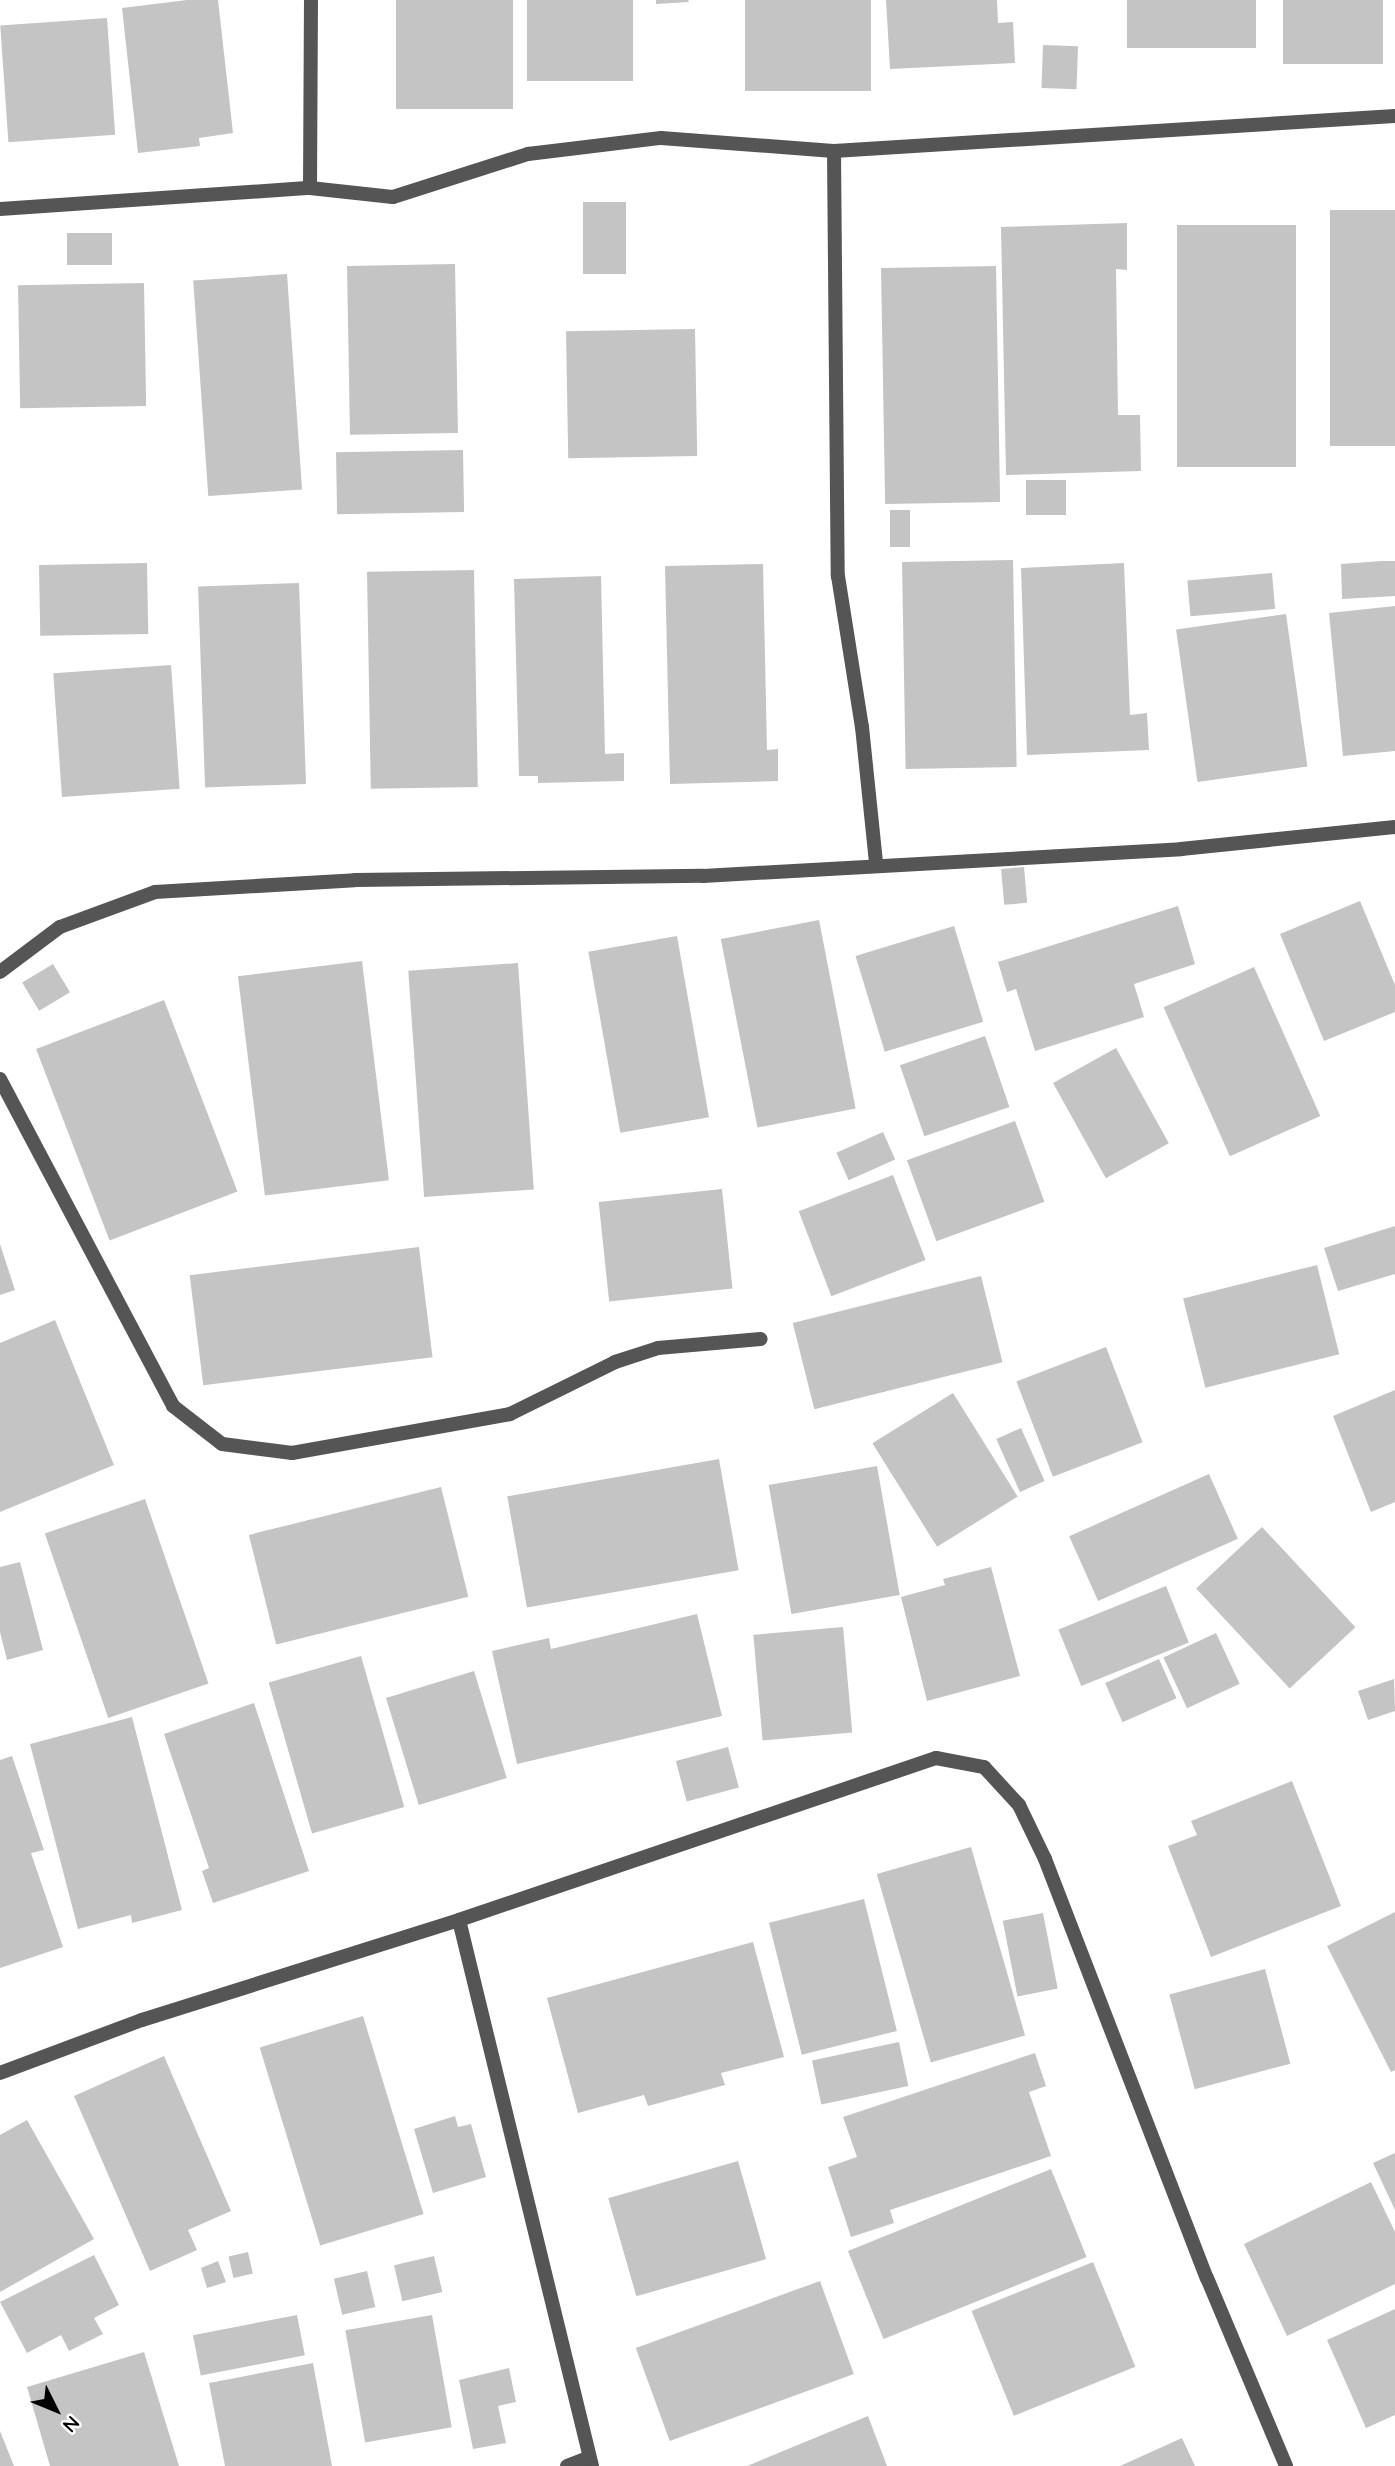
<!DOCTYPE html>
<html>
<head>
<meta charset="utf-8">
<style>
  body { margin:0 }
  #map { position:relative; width:1395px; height:2466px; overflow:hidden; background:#fff; font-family:Quicksand,sans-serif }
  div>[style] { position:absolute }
  .building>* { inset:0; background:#c4c4c4; transform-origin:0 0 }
  .street>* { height:14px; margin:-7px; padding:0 7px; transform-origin:7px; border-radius:7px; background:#555 }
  span { translate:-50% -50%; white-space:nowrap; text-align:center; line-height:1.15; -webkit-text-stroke:6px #fff; paint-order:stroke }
  .north { position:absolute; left:21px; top:2375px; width:70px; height:70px; -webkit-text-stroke:5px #fff; paint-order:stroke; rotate:133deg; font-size:19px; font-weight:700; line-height:28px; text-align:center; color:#000 }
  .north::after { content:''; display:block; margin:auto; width:24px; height:32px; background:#000; clip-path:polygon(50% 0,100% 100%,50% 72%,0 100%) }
</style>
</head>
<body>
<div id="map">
  <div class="building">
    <div style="clip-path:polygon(187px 0,218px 0,233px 133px,199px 138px,200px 146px,138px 153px,122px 8px)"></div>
    <div style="left:396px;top:0;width:117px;height:109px"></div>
    <div style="left:527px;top:0;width:106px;height:81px"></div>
    <div style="clip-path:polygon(656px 0,688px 0,689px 2px,656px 4px)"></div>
    <div style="left:745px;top:0;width:126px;height:91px"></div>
    <div style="clip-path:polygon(886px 0,997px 0,998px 23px,1013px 22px,1015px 63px,890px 69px)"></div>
    <div style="left:1127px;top:0;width:129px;height:48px"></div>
    <div style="left:1283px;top:0;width:100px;height:64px"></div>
    <div style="left:107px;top:18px;width:117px;height:107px;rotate:86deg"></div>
    <div style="left:1043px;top:45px;width:35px;height:43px;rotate:2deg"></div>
    <div style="left:583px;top:202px;width:43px;height:72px"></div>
    <div style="left:1330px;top:210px;width:65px;height:236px"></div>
    <div style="clip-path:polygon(1127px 223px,1127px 270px,1116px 269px,1118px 415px,1140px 415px,1141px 471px,1006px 475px,1001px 227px)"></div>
    <div style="left:1296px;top:225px;width:242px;height:119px;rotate:90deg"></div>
    <div style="left:67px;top:233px;width:45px;height:32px"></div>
    <div style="left:455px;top:264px;width:169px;height:108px;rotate:89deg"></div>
    <div style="left:996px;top:266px;width:236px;height:115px;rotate:89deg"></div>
    <div style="left:287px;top:274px;width:216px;height:94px;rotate:86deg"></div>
    <div style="left:144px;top:283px;width:123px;height:126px;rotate:89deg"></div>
    <div style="left:695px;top:329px;width:127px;height:129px;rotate:89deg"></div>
    <div style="left:463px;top:450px;width:62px;height:127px;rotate:89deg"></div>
    <div style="left:1066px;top:480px;width:35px;height:40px;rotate:90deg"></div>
    <div style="left:890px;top:510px;width:20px;height:37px"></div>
    <div style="left:1013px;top:560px;width:207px;height:111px;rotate:89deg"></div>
    <div style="clip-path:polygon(1382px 561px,1395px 561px,1395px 596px,1342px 599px,1341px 564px)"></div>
    <div style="left:147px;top:563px;width:71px;height:108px;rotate:89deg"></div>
    <div style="clip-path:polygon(1124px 563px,1130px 715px,1147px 713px,1149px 750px,1027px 755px,1021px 568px)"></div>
    <div style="clip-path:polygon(763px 564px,767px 750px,778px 749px,778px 781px,670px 784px,665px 566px)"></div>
    <div style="left:474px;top:570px;width:217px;height:107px;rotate:89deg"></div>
    <div style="left:1272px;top:573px;width:36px;height:85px;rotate:85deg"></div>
    <div style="clip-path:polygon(601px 576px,605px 754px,624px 753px,624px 781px,538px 783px,538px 776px,519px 776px,514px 579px)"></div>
    <div style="left:299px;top:583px;width:201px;height:101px;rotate:88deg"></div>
    <div style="clip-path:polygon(1395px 606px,1395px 751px,1343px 756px,1329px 613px)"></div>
    <div style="left:1286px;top:614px;width:154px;height:111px;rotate:82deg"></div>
    <div style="left:171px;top:665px;width:124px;height:118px;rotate:86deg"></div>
    <div style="left:1024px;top:867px;width:36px;height:23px;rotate:85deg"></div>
    <div style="clip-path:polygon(1360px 901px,1395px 985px,1395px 1012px,1324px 1041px,1280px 934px)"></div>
    <div style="clip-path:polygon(1178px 906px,1195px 964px,1134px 984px,1144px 1017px,1035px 1051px,1016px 989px,1007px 992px,998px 962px)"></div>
    <div style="left:819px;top:920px;width:192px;height:100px;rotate:79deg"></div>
    <div style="left:954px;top:926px;width:100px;height:103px;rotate:73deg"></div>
    <div style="left:677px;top:936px;width:184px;height:90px;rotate:80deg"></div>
    <div style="left:362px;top:961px;width:221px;height:125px;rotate:83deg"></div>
    <div style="left:518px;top:963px;width:227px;height:110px;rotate:86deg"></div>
    <div style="left:53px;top:964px;width:33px;height:36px;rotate:59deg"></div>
    <div style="left:1254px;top:967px;width:163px;height:99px;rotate:66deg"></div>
    <div style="left:164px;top:1000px;width:205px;height:137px;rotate:69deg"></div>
    <div style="left:985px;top:1036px;width:75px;height:90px;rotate:71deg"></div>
    <div style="left:1116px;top:1048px;width:109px;height:72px;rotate:61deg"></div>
    <div style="left:1015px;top:1121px;width:86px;height:115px;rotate:70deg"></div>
    <div style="left:883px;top:1132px;width:30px;height:51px;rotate:66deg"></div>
    <div style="left:893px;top:1175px;width:91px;height:101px;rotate:69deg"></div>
    <div style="left:722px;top:1189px;width:100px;height:124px;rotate:84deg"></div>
    <div style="clip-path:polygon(1395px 1226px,1395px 1274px,1338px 1291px,1324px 1248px)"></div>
    <div style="clip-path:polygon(0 1244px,15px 1290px,0 1295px)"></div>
    <div style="left:419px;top:1247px;width:111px;height:231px;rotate:83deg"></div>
    <div style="left:1317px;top:1265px;width:92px;height:138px;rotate:76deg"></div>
    <div style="left:981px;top:1276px;width:89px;height:194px;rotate:76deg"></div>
    <div style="clip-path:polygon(55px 1320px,114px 1465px,0 1512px,0 1343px)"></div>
    <div style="left:1106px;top:1347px;width:102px;height:96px;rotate:69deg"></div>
    <div style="clip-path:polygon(1395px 1390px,1395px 1502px,1371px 1512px,1333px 1416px)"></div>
    <div style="left:953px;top:1393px;width:122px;height:95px;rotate:58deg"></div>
    <div style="left:1021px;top:1428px;width:58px;height:27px;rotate:66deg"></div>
    <div style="left:719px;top:1459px;width:113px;height:215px;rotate:80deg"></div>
    <div style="left:877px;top:1466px;width:131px;height:110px;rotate:80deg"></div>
    <div style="left:1209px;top:1474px;width:71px;height:153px;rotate:66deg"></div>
    <div style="left:441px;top:1487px;width:113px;height:198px;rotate:76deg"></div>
    <div style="left:145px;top:1499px;width:195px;height:106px;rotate:71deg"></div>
    <div style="left:1262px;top:1527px;width:137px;height:90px;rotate:47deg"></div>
    <div style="clip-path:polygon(20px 1562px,43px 1650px,7px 1660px,0 1632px,0 1567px)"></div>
    <div style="clip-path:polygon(991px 1567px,1020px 1676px,927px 1701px,901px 1597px,945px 1585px,943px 1579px)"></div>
    <div style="left:1166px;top:1586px;width:61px;height:116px;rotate:68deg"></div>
    <div style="clip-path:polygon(697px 1614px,722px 1716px,517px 1764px,492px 1651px,549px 1638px,551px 1649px)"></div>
    <div style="left:843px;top:1627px;width:106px;height:90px;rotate:85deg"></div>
    <div style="left:1216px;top:1633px;width:56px;height:58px;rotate:65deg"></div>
    <div style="left:361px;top:1656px;width:157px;height:96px;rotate:74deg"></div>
    <div style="left:1159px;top:1659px;width:43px;height:59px;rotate:66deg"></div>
    <div style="left:474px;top:1671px;width:112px;height:92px;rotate:73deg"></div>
    <div style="clip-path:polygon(1394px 1679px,1395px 1711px,1368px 1720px,1358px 1691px)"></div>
    <div style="clip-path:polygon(254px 1703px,309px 1871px,213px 1903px,202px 1871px,209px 1868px,164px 1734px)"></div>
    <div style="clip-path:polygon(132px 1717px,182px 1910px,132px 1923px,131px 1915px,78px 1929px,30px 1744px)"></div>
    <div style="left:728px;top:1747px;width:42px;height:54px;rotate:75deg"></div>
    <div style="clip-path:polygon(12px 1756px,44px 1850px,31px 1853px,63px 1947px,0 1968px,0 1760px)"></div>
    <div style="clip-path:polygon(1292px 1781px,1341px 1906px,1211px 1957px,1168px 1846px,1197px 1835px,1191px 1821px)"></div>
    <div style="left:971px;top:1847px;width:196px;height:98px;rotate:74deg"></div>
    <div style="left:864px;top:1899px;width:136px;height:98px;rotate:76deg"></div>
    <div style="clip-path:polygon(1395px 1912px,1395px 2070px,1391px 2072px,1327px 1946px)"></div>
    <div style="left:1043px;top:1913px;width:77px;height:41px;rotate:79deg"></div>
    <div style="clip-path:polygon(753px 1942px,784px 2057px,721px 2073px,725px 2085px,648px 2106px,644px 2095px,578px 2113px,547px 1998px)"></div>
    <div style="left:1265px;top:1969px;width:98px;height:99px;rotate:75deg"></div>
    <div style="left:363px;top:2016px;width:207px;height:108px;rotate:73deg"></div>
    <div style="left:899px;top:2042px;width:45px;height:89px;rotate:78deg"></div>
    <div style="clip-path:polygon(1035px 2053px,1046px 2086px,1029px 2092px,1051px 2156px,890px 2210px,894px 2223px,851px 2237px,828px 2167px,857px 2157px,843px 2117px)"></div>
    <div style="clip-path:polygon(164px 2056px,231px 2211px,188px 2230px,197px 2250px,150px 2271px,74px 2096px)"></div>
    <div style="clip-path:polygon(455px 2116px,458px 2127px,471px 2124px,486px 2177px,433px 2193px,414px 2129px)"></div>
    <div style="clip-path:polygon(27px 2120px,94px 2239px,0 2292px,0 2135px)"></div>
    <div style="clip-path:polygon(1395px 2153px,1395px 2210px,1373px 2163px)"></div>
    <div style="left:738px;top:2161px;width:102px;height:135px;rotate:74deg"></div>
    <div style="left:1051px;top:2169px;width:95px;height:219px;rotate:68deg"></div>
    <div style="clip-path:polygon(1371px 2182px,1395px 2232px,1395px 2284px,1287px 2336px,1244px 2244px)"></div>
    <div style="left:248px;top:2252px;width:22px;height:20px;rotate:77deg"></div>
    <div style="clip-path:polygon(94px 2255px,119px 2305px,94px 2318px,103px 2334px,69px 2351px,61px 2335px,27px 2353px,0 2302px)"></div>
    <div style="left:434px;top:2256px;width:37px;height:41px;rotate:77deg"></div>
    <div style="clip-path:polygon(218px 2261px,226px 2282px,207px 2288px,201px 2268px)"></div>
    <div style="left:1093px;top:2262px;width:113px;height:131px;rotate:68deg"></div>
    <div style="left:367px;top:2271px;width:37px;height:34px;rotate:77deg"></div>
    <div style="left:820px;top:2281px;width:99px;height:196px;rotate:70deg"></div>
    <div style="clip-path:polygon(1395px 2309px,1395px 2415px,1366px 2428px,1327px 2340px)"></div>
    <div style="left:297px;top:2315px;width:41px;height:106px;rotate:79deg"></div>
    <div style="left:432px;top:2315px;width:114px;height:88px;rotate:80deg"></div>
    <div style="clip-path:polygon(144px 2352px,179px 2466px,50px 2466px,27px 2387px)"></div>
    <div style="clip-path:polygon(313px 2363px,332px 2466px,225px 2466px,209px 2383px)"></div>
    <div style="clip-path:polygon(509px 2368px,516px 2402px,498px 2406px,506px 2443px,473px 2449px,459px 2380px)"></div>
    <div style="clip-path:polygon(868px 2416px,887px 2466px,747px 2466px,771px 2456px)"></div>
    <div style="clip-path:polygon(0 2431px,14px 2466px,0 2466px)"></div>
    <div style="clip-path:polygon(1182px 2438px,1195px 2466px,1120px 2466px)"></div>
  </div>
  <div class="street">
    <div style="left:834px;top:151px;width:425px;rotate:89.5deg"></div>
    <div style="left:838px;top:576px;width:153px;rotate:81deg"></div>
    <div style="left:862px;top:727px;width:137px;rotate:84.1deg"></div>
    <div style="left:310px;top:188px;width:188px;rotate:-89.7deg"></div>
    <div style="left:0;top:209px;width:311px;rotate:-3.9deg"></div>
    <div style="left:310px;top:188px;width:83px;rotate:6.2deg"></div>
    <div style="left:393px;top:197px;width:142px;rotate:-17.7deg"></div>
    <div style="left:528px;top:154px;width:134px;rotate:-6.9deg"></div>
    <div style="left:661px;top:138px;width:173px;rotate:4.3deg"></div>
    <div style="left:834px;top:151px;width:562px;rotate:-3.57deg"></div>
    <div style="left:0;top:972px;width:75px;rotate:-36.9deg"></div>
    <div style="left:60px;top:927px;width:101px;rotate:-20.2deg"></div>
    <div style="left:155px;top:892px;width:200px;rotate:-3.4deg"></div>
    <div style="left:355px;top:880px;width:348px;rotate:-0.7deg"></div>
    <div style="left:703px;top:876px;width:479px;rotate:-3.2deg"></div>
    <div style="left:1181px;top:849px;width:215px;rotate:-5.9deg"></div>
    <div style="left:0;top:1079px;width:370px;rotate:62.1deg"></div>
    <div style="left:173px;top:1406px;width:62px;rotate:37.8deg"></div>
    <div style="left:222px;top:1444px;width:71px;rotate:7.3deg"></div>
    <div style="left:292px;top:1453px;width:221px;rotate:-10.1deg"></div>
    <div style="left:510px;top:1414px;width:117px;rotate:-26.3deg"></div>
    <div style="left:615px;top:1362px;width:45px;rotate:-18deg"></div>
    <div style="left:658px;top:1348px;width:103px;rotate:-5deg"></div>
    <div style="left:459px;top:1920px;width:562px;rotate:76.31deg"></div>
    <div style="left:0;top:2073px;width:152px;rotate:-20.5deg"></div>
    <div style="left:142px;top:2020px;width:332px;rotate:-17.5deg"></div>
    <div style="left:459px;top:1920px;width:504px;rotate:-18.76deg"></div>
    <div style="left:936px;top:1758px;width:49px;rotate:10.6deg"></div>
    <div style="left:984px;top:1767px;width:52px;rotate:47.4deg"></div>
    <div style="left:1019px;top:1805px;width:60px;rotate:64.3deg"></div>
    <div style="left:1045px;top:1859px;width:449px;rotate:68.9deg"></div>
    <div style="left:1207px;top:2278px;width:204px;rotate:67.2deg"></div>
    <div style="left:567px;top:2466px;width:22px;rotate:-21deg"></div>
  </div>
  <div class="north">N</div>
</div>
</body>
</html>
